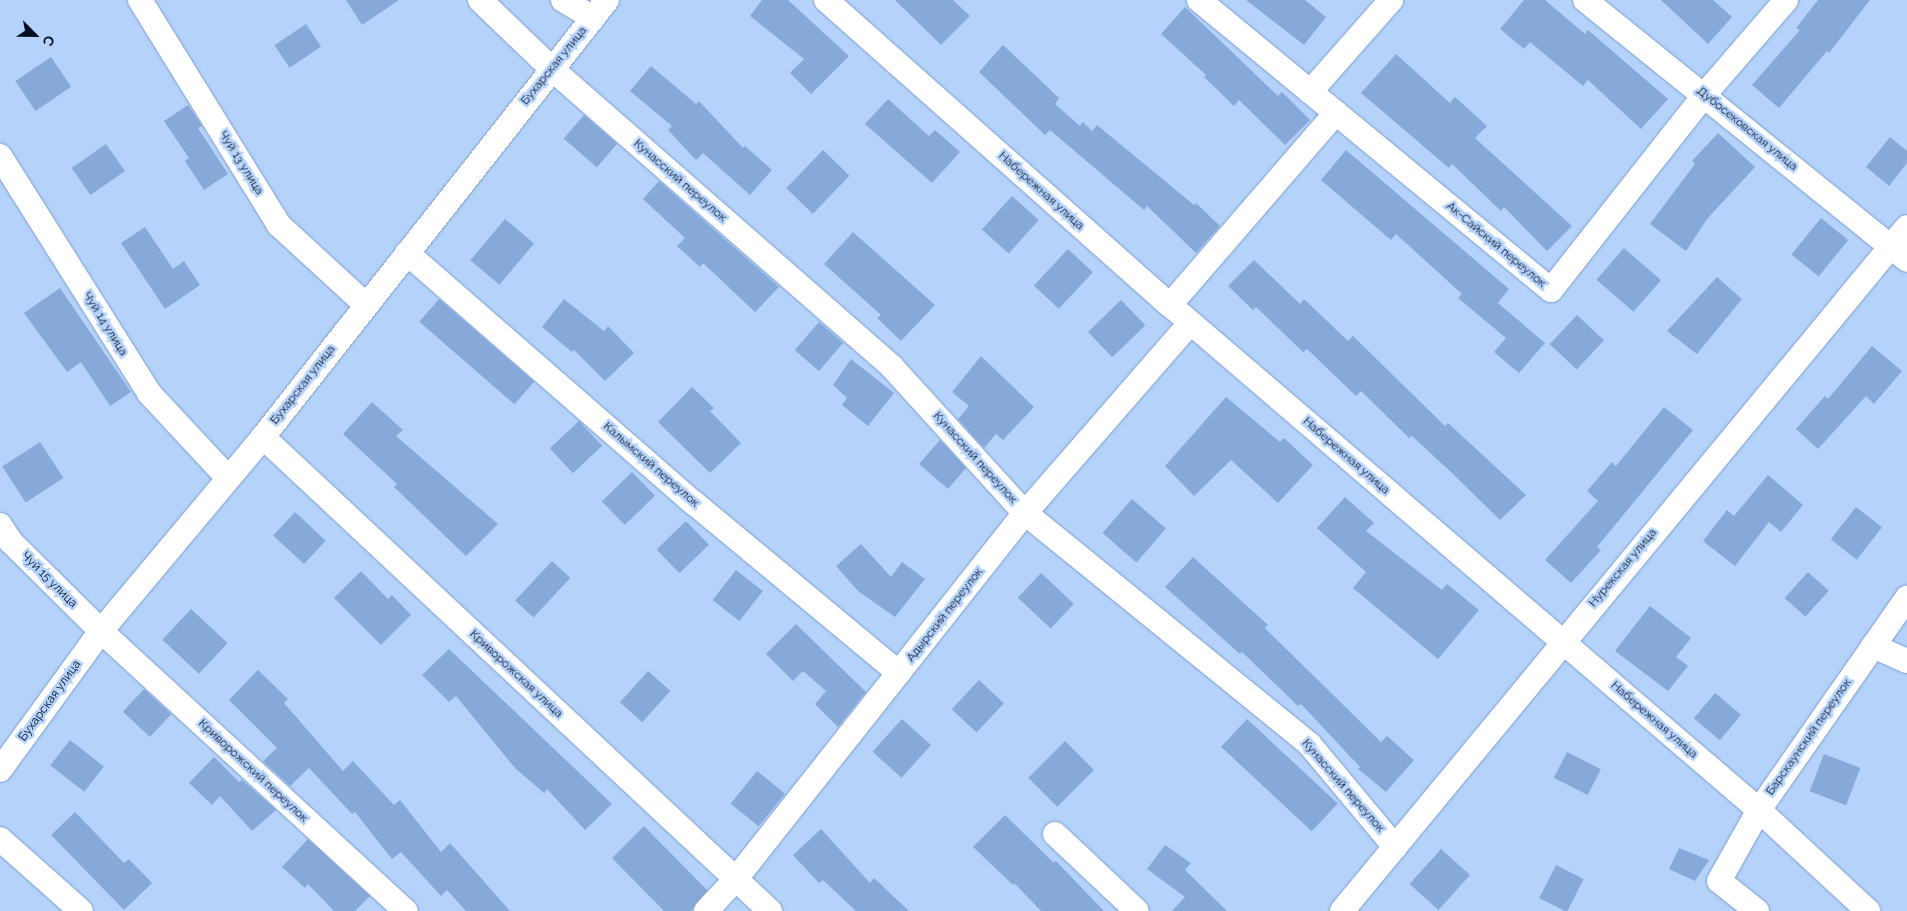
<!DOCTYPE html>
<html>
<head>
<meta charset="utf-8">
<style>
  body { margin:0 }
  #map { position:relative; width:1907px; height:911px; overflow:hidden; background:#b5d2fb; font-family:Raleway,sans-serif }
  div>[style] { position:absolute }
  .building>* { inset:0; background:#86a9d9; transform-origin:0 0 }
  .roads { filter:drop-shadow(0 0 1px #7d9fd0) drop-shadow(0 0 1px #7d9fd0) }
  .street>* { height:24px; margin:-12px; padding:0 12px; transform-origin:12px; border-radius:12px; background:#fff }
  span { translate:-50% -50%; white-space:nowrap; text-align:center; line-height:1.15; -webkit-text-stroke:5px #b5d2fb; paint-order:stroke }
  .street-label { font-size:12px; color:#051022 }
  .north { position:absolute; left:10px; top:10px; width:50px; height:50px; -webkit-text-stroke:4px #b5d2fb; paint-order:stroke; rotate:113deg; font-size:14px; font-weight:700; line-height:20px; text-align:center; color:#051022 }
  .north::after { content:''; display:block; margin:auto; width:18px; height:22px; background:#051022; clip-path:polygon(50% 0,100% 100%,50% 72%,0 100%) }
</style>
</head>
<body>
<div id="map">
  <div class="building">
    <div style="clip-path:polygon(346px 0,399px 0,362px 25px)"></div>
    <div style="clip-path:polygon(762px 0,788px 0,849px 56px,811px 94px,790px 73px,804px 59px,750px 16px)"></div>
    <div style="clip-path:polygon(895px 0,953px 0,970px 16px,941px 45px)"></div>
    <div style="clip-path:polygon(1246px 0,1305px 0,1326px 17px,1304px 45px)"></div>
    <div style="clip-path:polygon(1524px 0,1545px 0,1585px 34px,1588px 30px,1668px 99px,1641px 129px,1588px 80px,1583px 86px,1530px 42px,1524px 49px,1500px 29px)"></div>
    <div style="clip-path:polygon(1661px 0,1713px 0,1732px 17px,1708px 44px)"></div>
    <div style="clip-path:polygon(1818px 0,1870px 0,1829px 53px,1827px 51px,1779px 108px,1752px 85px,1800px 30px,1796px 28px)"></div>
    <div style="clip-path:polygon(1185px 7px,1278px 96px,1282px 92px,1310px 120px,1285px 145px,1239px 100px,1234px 106px,1204px 77px,1206px 75px,1161px 34px)"></div>
    <div style="left:306px;top:24px;width:27px;height:38px;rotate:56deg"></div>
    <div style="clip-path:polygon(1003px 45px,1059px 98px,1055px 104px,1080px 126px,1083px 122px,1092px 131px,1097px 125px,1194px 205px,1196px 203px,1220px 226px,1196px 253px,1147px 206px,1144px 210px,1050px 130px,1045px 135px,979px 72px)"></div>
    <div style="clip-path:polygon(1396px 54px,1450px 103px,1455px 97px,1487px 126px,1475px 138px,1572px 226px,1547px 251px,1504px 207px,1501px 211px,1452px 164px,1449px 168px,1361px 93px)"></div>
    <div style="left:51px;top:57px;width:36px;height:43px;rotate:56deg"></div>
    <div style="clip-path:polygon(651px 66px,696px 104px,699px 101px,743px 148px,745px 146px,772px 170px,750px 195px,703px 153px,696px 160px,668px 130px,672px 126px,630px 91px)"></div>
    <div style="clip-path:polygon(888px 99px,929px 136px,935px 130px,960px 152px,932px 183px,865px 124px)"></div>
    <div style="clip-path:polygon(188px 105px,202px 126px,198px 128px,228px 174px,204px 190px,185px 161px,189px 158px,164px 121px)"></div>
    <div style="left:584px;top:115px;width:44px;height:31px;rotate:41deg"></div>
    <div style="clip-path:polygon(1718px 133px,1755px 167px,1707px 219px,1686px 251px,1650px 224px,1695px 164px,1692px 161px)"></div>
    <div style="clip-path:polygon(1890px 137px,1907px 151px,1907px 163px,1889px 186px,1866px 167px)"></div>
    <div style="left:106px;top:144px;width:33px;height:42px;rotate:55deg"></div>
    <div style="left:823px;top:150px;width:37px;height:53px;rotate:44deg"></div>
    <div style="clip-path:polygon(1346px 150px,1509px 289px,1498px 303px,1545px 343px,1519px 373px,1494px 352px,1506px 338px,1458px 298px,1462px 294px,1396px 234px,1391px 240px,1321px 180px)"></div>
    <div style="clip-path:polygon(659px 181px,779px 287px,755px 312px,703px 263px,700px 267px,677px 246px,685px 238px,643px 199px)"></div>
    <div style="left:1012px;top:196px;width:36px;height:45px;rotate:42deg"></div>
    <div style="left:1821px;top:218px;width:35px;height:47px;rotate:39deg"></div>
    <div style="left:505px;top:219px;width:38px;height:54px;rotate:40deg"></div>
    <div style="clip-path:polygon(145px 227px,173px 269px,184px 261px,200px 285px,165px 309px,121px 243px)"></div>
    <div style="clip-path:polygon(853px 232px,935px 305px,901px 341px,877px 318px,881px 315px,824px 264px)"></div>
    <div style="left:1624px;top:248px;width:49px;height:42px;rotate:41deg"></div>
    <div style="left:1068px;top:249px;width:34px;height:50px;rotate:43deg"></div>
    <div style="clip-path:polygon(1254px 260px,1300px 304px,1304px 299px,1348px 341px,1353px 336px,1445px 426px,1448px 423px,1526px 495px,1500px 520px,1453px 474px,1412px 436px,1409px 438px,1361px 391px,1356px 396px,1307px 349px,1303px 352px,1256px 307px,1253px 310px,1228px 286px)"></div>
    <div style="clip-path:polygon(1717px 277px,1742px 299px,1697px 354px,1667px 331px)"></div>
    <div style="clip-path:polygon(60px 288px,131px 392px,110px 406px,81px 362px,67px 372px,24px 313px)"></div>
    <div style="left:439px;top:299px;width:126px;height:30px;rotate:41deg"></div>
    <div style="clip-path:polygon(564px 299px,604px 331px,608px 326px,634px 353px,605px 381px,574px 350px,572px 352px,542px 327px)"></div>
    <div style="left:1121px;top:300px;width:35px;height:46px;rotate:46deg"></div>
    <div style="left:1577px;top:315px;width:37px;height:40px;rotate:43deg"></div>
    <div style="left:819px;top:322px;width:32px;height:37px;rotate:41deg"></div>
    <div style="clip-path:polygon(1872px 346px,1902px 371px,1874px 404px,1866px 396px,1818px 449px,1796px 429px,1825px 396px,1828px 399px)"></div>
    <div style="clip-path:polygon(981px 356px,1034px 407px,1003px 440px,996px 434px,984px 448px,958px 419px,969px 406px,952px 392px)"></div>
    <div style="clip-path:polygon(851px 359px,894px 393px,868px 426px,842px 405px,847px 398px,833px 385px)"></div>
    <div style="clip-path:polygon(692px 387px,714px 408px,710px 411px,741px 443px,710px 473px,658px 422px)"></div>
    <div style="clip-path:polygon(1226px 397px,1280px 442px,1284px 438px,1313px 465px,1278px 503px,1231px 460px,1194px 496px,1165px 466px)"></div>
    <div style="clip-path:polygon(372px 402px,403px 430px,396px 436px,498px 524px,466px 556px,394px 487px,397px 484px,343px 434px)"></div>
    <div style="clip-path:polygon(1664px 407px,1693px 430px,1597px 547px,1601px 550px,1571px 583px,1545px 560px,1598px 501px,1587px 491px,1612px 462px,1616px 466px)"></div>
    <div style="left:579px;top:421px;width:34px;height:40px;rotate:47deg"></div>
    <div style="clip-path:polygon(940px 440px,966px 468px,948px 489px,919px 464px)"></div>
    <div style="left:40px;top:442px;width:43px;height:45px;rotate:57deg"></div>
    <div style="left:632px;top:472px;width:33px;height:42px;rotate:46deg"></div>
    <div style="clip-path:polygon(1768px 475px,1803px 505px,1781px 532px,1769px 522px,1735px 566px,1703px 541px,1727px 510px,1734px 516px)"></div>
    <div style="clip-path:polygon(1345px 497px,1374px 523px,1366px 531px,1442px 590px,1447px 584px,1479px 610px,1438px 659px,1353px 588px,1366px 572px,1317px 528px)"></div>
    <div style="left:1132px;top:499px;width:45px;height:45px;rotate:41deg"></div>
    <div style="left:1856px;top:507px;width:33px;height:41px;rotate:38deg"></div>
    <div style="left:295px;top:512px;width:42px;height:32px;rotate:43deg"></div>
    <div style="left:686px;top:521px;width:33px;height:41px;rotate:46deg"></div>
    <div style="clip-path:polygon(861px 544px,891px 577px,902px 562px,925px 579px,895px 617px,858px 591px,836px 566px)"></div>
    <div style="clip-path:polygon(1193px 557px,1268px 625px,1265px 628px,1381px 742px,1387px 736px,1414px 760px,1386px 792px,1358px 769px,1360px 767px,1301px 704px,1298px 706px,1242px 652px,1240px 654px,1165px 587px)"></div>
    <div style="left:552px;top:561px;width:25px;height:54px;rotate:43deg"></div>
    <div style="left:736px;top:570px;width:34px;height:38px;rotate:38deg"></div>
    <div style="clip-path:polygon(361px 571px,388px 599px,392px 595px,411px 615px,381px 645px,334px 598px)"></div>
    <div style="left:1808px;top:572px;width:28px;height:35px;rotate:42deg"></div>
    <div style="left:1041px;top:573px;width:45px;height:34px;rotate:43deg"></div>
    <div style="clip-path:polygon(1650px 606px,1691px 638px,1676px 657px,1688px 666px,1668px 691px,1615px 651px)"></div>
    <div style="left:191px;top:609px;width:50px;height:42px;rotate:43deg"></div>
    <div style="clip-path:polygon(796px 624px,866px 692px,838px 727px,815px 704px,826px 691px,803px 671px,793px 681px,766px 654px)"></div>
    <div style="clip-path:polygon(449px 649px,612px 804px,585px 830px,547px 789px,544px 793px,515px 768px,456px 696px,449px 702px,422px 675px)"></div>
    <div style="clip-path:polygon(258px 670px,288px 699px,284px 703px,343px 771px,353px 761px,394px 805px,400px 800px,441px 852px,450px 843px,510px 911px,466px 911px,447px 890px,441px 896px,401px 852px,392px 859px,355px 812px,352px 814px,309px 768px,290px 786px,263px 761px,277px 748px,229px 700px)"></div>
    <div style="left:648px;top:671px;width:30px;height:42px;rotate:42deg"></div>
    <div style="left:979px;top:680px;width:34px;height:40px;rotate:43deg"></div>
    <div style="left:144px;top:689px;width:37px;height:31px;rotate:43deg"></div>
    <div style="left:1715px;top:693px;width:34px;height:33px;rotate:40deg"></div>
    <div style="left:902px;top:719px;width:39px;height:44px;rotate:42deg"></div>
    <div style="left:1247px;top:719px;width:124px;height:38px;rotate:43deg"></div>
    <div style="left:70px;top:740px;width:43px;height:32px;rotate:38deg"></div>
    <div style="left:1065px;top:741px;width:41px;height:52px;rotate:45deg"></div>
    <div style="left:1567px;top:752px;width:38px;height:29px;rotate:27deg"></div>
    <div style="left:1824px;top:754px;width:39px;height:40px;rotate:21deg"></div>
    <div style="clip-path:polygon(214px 757px,239px 782px,242px 780px,276px 810px,252px 831px,220px 796px,212px 805px,189px 783px)"></div>
    <div style="left:757px;top:771px;width:36px;height:42px;rotate:39deg"></div>
    <div style="clip-path:polygon(75px 812px,124px 863px,129px 859px,152px 883px,124px 910px,51px 835px)"></div>
    <div style="clip-path:polygon(1005px 815px,1054px 863px,1056px 861px,1104px 911px,1041px 911px,1014px 883px,1013px 885px,973px 847px)"></div>
    <div style="clip-path:polygon(644px 826px,707px 890px,691px 911px,664px 911px,612px 858px)"></div>
    <div style="clip-path:polygon(821px 829px,870px 883px,874px 878px,909px 911px,856px 911px,823px 880px,819px 883px,793px 855px)"></div>
    <div style="clip-path:polygon(308px 839px,370px 896px,355px 911px,334px 911px,308px 884px,305px 888px,282px 867px)"></div>
    <div style="clip-path:polygon(1165px 845px,1191px 863px,1185px 870px,1227px 911px,1172px 911px,1185px 897px,1147px 869px)"></div>
    <div style="clip-path:polygon(1679px 848px,1709px 860px,1695px 881px,1669px 869px)"></div>
    <div style="left:1441px;top:849px;width:39px;height:47px;rotate:42deg"></div>
    <div style="left:1556px;top:865px;width:31px;height:37px;rotate:27deg"></div>
  </div>
  <div class="roads">
    <div class="street">
      <div style="left:140px;top:0;width:264px;rotate:58.3deg"></div>
      <div style="left:279px;top:225px;width:118px;rotate:42.6deg"></div>
      <div style="left:480px;top:0;width:100px;rotate:43.8deg"></div>
      <div style="left:552px;top:69px;width:452px;rotate:41.2deg"></div>
      <div style="left:892px;top:367px;width:197px;rotate:47.7deg"></div>
      <div style="left:1025px;top:513px;width:367px;rotate:39.1deg"></div>
      <div style="left:1310px;top:745px;width:133px;rotate:50.2deg"></div>
      <div style="left:563px;top:0;width:35px;rotate:31deg"></div>
      <div style="left:826px;top:0;width:460px;rotate:41.6deg"></div>
      <div style="left:1170px;top:305px;width:776px;rotate:40.61deg"></div>
      <div style="left:1759px;top:810px;width:149px;rotate:42.8deg"></div>
      <div style="left:1199px;top:0;width:456px;rotate:39.5deg"></div>
      <div style="left:1551px;top:290px;width:249px;rotate:-51.8deg"></div>
      <div style="left:1705px;top:94px;width:124px;rotate:-49.2deg"></div>
      <div style="left:1585px;top:0;width:414px;rotate:38.9deg"></div>
      <div style="left:1310px;top:92px;width:123px;rotate:-48.6deg"></div>
      <div style="left:0;top:156px;width:280px;rotate:57.8deg"></div>
      <div style="left:149px;top:393px;width:116px;rotate:47.1deg"></div>
      <div style="left:407px;top:253px;width:381px;rotate:41.1deg"></div>
      <div style="left:694px;top:503px;width:266px;rotate:39.7deg"></div>
      <div style="left:1170px;top:305px;width:254px;rotate:-49.2deg"></div>
      <div style="left:263px;top:437px;width:694px;rotate:43.07deg"></div>
      <div style="left:0;top:525px;width:20px;rotate:57deg"></div>
      <div style="left:11px;top:542px;width:127px;rotate:44.7deg"></div>
      <div style="left:101px;top:631px;width:414px;rotate:42.6deg"></div>
      <div style="left:1873px;top:646px;width:37px;rotate:24deg"></div>
      <div style="left:0;top:770px;width:172px;rotate:-54deg"></div>
      <div style="left:101px;top:631px;width:253px;rotate:-50.1deg"></div>
      <div style="left:263px;top:437px;width:556px;rotate:-51.79deg"></div>
      <div style="left:1055px;top:834px;width:112px;rotate:43.2deg"></div>
      <div style="left:0;top:839px;width:108px;rotate:41.6deg"></div>
      <div style="left:706px;top:911px;width:42px;rotate:-46.9deg"></div>
      <div style="left:735px;top:880px;width:468px;rotate:-51.7deg"></div>
      <div style="left:1025px;top:513px;width:252px;rotate:-49deg"></div>
      <div style="left:1342px;top:911px;width:887px;rotate:-50.44deg"></div>
      <div style="left:1757px;top:911px;width:48px;rotate:-141.7deg"></div>
      <div style="left:1719px;top:881px;width:81px;rotate:-60.6deg"></div>
      <div style="left:1759px;top:810px;width:259px;rotate:-55.1deg"></div>
    </div>
  </div>
  <div class="street-label">
    <span style="left:554px;top:66px;rotate:-51deg">Бухарская улица</span>
    <span style="left:1747px;top:129px;rotate:39deg">Дубосековская улица</span>
    <span style="left:241px;top:163px;rotate:58deg">Чуй 13 улица</span>
    <span style="left:680px;top:181px;rotate:41deg">Кунасский переулок</span>
    <span style="left:1041px;top:191px;rotate:42deg">Набережная улица</span>
    <span style="left:1496px;top:245px;rotate:40deg">Ак-Сайский переулок</span>
    <span style="left:105px;top:324px;rotate:58deg">Чуй 14 улица</span>
    <span style="left:303px;top:385px;rotate:-52deg">Бухарская улица</span>
    <span style="left:1346px;top:456px;rotate:41deg">Набережная улица</span>
    <span style="left:975px;top:458px;rotate:48deg">Кунасский переулок</span>
    <span style="left:651px;top:465px;rotate:41deg">Калымский переулок</span>
    <span style="left:1623px;top:568px;rotate:-50deg">Нурекская улица</span>
    <span style="left:49px;top:580px;rotate:45deg">Чуй 15 улица</span>
    <span style="left:945px;top:615px;rotate:-52deg">Адырский переулок</span>
    <span style="left:516px;top:674px;rotate:43deg">Криворожская улица</span>
    <span style="left:50px;top:701px;rotate:-54deg">Бухарская улица</span>
    <span style="left:1654px;top:720px;rotate:41deg">Набережная улица</span>
    <span style="left:1809px;top:737px;rotate:-55deg">Барскаунский переулок</span>
    <span style="left:253px;top:771px;rotate:43deg">Криворожский переулок</span>
    <span style="left:1343px;top:786px;rotate:49deg">Кунасский переулок</span>
  </div>
  <div class="north">С</div>
</div>
</body>
</html>
